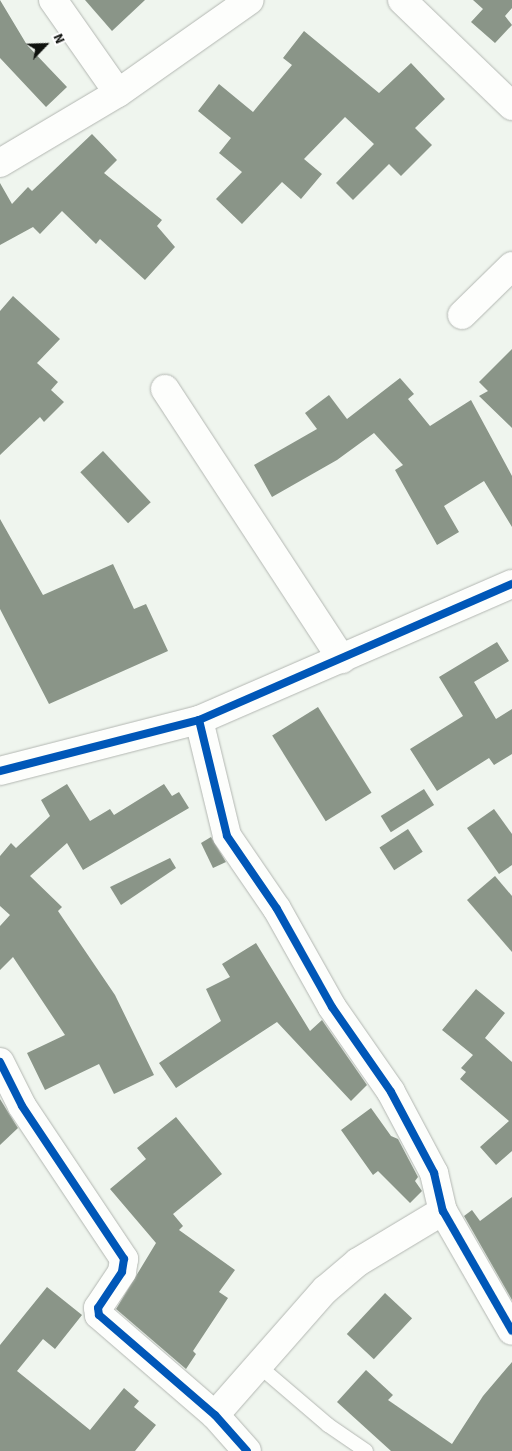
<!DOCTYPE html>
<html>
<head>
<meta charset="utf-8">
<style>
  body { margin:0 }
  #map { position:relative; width:512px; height:1451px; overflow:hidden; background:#eff5ee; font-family:"Source Sans 3",sans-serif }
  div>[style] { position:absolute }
  .building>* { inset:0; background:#8a9588; transform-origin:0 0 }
  .roads { filter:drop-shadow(0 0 1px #b3b7b2) drop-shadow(0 0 1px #b3b7b2) }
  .lane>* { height:14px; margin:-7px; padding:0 7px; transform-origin:7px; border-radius:7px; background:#fdfefc }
  .street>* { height:28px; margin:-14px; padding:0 14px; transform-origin:14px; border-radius:14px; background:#fdfefc }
  .cycleway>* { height:8px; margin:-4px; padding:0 4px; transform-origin:4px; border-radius:4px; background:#0057b8 }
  span { translate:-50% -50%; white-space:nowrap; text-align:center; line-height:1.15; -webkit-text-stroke:5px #fff; paint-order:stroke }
  .north { position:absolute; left:20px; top:20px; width:50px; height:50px; -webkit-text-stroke:4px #fff; paint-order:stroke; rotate:66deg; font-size:14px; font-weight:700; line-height:20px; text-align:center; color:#0f120e }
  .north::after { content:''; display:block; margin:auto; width:18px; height:22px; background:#0f120e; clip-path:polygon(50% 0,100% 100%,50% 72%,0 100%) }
</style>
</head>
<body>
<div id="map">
  <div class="building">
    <div style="clip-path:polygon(0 0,27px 45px,67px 87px,46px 107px,0 58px)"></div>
    <div style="clip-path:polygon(85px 0,145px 0,112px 31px)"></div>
    <div style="clip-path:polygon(473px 0,512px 0,512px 8px,505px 16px,512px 25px,495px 43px,471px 22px,483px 9px)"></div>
    <div style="clip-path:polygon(304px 31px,379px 93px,411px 63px,445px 99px,415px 128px,432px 145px,401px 176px,389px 164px,353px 200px,336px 183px,374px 144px,345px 117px,304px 159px,322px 174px,301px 199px,282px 182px,242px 224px,216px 199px,242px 172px,219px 153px,231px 138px,198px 111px,219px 84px,253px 112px,292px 65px,283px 58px)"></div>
    <div style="clip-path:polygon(92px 134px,117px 160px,104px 173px,162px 220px,157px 226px,175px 247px,145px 280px,100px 239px,96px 244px,62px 211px,40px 234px,33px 227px,0 245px,0 183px,12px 204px,28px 187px,32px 191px)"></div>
    <div style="clip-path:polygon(13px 296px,60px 339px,37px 363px,58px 382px,51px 390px,64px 402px,44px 422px,40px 417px,0 455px,0 311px)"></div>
    <div style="clip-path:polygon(512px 349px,512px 428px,479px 396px,488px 391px,479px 382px)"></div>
    <div style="clip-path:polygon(400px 378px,414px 394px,408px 399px,430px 426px,471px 400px,512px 476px,512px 527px,484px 481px,444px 506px,459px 532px,437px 545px,395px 470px,403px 465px,374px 433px,337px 460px,272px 497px,254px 465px,317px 429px,305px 413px,329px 395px,347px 419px)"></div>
    <div style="left:103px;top:451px;width:70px;height:31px;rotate:47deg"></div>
    <div style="clip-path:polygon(0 519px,43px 595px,113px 564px,134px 609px,146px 604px,168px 651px,49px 704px,0 609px)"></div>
    <div style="clip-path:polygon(497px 642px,509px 661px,474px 682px,496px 719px,512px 709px,512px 754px,494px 765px,489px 758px,437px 791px,410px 749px,463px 716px,439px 677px)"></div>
    <div style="left:318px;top:707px;width:101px;height:54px;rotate:58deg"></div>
    <div style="clip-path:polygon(67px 784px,90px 821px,110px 809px,114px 815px,164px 784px,172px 796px,179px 792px,189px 808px,83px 870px,67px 843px,30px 876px,62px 907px,58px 911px,115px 995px,154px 1075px,114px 1094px,99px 1064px,45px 1090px,27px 1053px,65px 1035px,13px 957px,0 970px,0 926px,10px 915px,0 906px,0 856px,11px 843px,16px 848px,50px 816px,41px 800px)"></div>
    <div style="left:424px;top:789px;width:19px;height:51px;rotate:58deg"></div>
    <div style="clip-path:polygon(494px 809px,512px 834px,512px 865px,499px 874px,467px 828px)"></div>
    <div style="left:408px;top:829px;width:27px;height:34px;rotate:57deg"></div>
    <div style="clip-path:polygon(211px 837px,226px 862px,213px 868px,201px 843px)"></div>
    <div style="clip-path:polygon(170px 858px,176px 868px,121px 905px,110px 887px)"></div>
    <div style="clip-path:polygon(495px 876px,512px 896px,512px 952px,467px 900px)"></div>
    <div style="clip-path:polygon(256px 943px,310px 1031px,322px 1020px,367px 1085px,351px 1101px,277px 1022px,176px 1088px,159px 1063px,221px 1021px,206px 989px,230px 977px,222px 964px)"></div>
    <div style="clip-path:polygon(476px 989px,505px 1013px,485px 1038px,512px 1062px,512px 1151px,496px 1165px,480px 1147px,509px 1121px,460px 1079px,466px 1072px,461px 1068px,473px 1055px,442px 1030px)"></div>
    <div style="clip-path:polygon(0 1099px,18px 1128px,0 1145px)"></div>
    <div style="clip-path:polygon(371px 1108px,391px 1136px,398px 1139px,418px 1177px,415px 1181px,422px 1191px,410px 1203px,378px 1171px,373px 1175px,341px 1130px)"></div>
    <div style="clip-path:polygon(176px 1117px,222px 1174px,173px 1214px,183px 1226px,179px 1230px,235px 1270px,219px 1292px,228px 1298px,193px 1351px,196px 1354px,186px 1369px,116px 1309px,156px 1243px,110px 1189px,146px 1159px,137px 1148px)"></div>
    <div style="clip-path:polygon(512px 1197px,512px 1300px,464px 1216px,472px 1210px,480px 1221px)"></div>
    <div style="clip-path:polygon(47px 1287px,82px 1315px,55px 1349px,43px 1339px,17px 1371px,90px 1430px,124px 1388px,139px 1401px,134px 1407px,156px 1425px,135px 1451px,0 1451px,0 1345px)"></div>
    <div style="left:385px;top:1293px;width:37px;height:56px;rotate:43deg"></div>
    <div style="clip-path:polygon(512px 1362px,512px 1451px,391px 1451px,337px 1402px,366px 1370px,393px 1395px,388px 1400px,452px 1444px,483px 1396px)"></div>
  </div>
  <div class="roads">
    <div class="lane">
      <div style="left:259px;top:1366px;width:91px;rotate:40.5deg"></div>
      <div style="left:328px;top:1425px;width:46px;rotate:34.4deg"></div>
    </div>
    <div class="street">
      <div style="left:53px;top:0;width:113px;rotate:55deg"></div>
      <div style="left:402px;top:0;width:153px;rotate:43.9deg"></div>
      <div style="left:0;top:163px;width:137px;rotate:-30.7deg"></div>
      <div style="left:118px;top:93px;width:161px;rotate:-35.2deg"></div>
      <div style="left:462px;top:315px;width:70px;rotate:-44.4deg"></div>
      <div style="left:165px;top:389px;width:323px;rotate:56.8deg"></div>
      <div style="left:199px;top:720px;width:119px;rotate:76.4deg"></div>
      <div style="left:227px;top:836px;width:88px;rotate:55.6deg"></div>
      <div style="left:277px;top:909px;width:112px;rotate:60.7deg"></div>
      <div style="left:332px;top:1007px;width:103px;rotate:55.2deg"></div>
      <div style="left:391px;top:1092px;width:92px;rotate:62deg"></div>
      <div style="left:434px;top:1173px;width:39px;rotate:77deg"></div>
      <div style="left:443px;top:1211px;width:138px;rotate:60.1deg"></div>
      <div style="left:0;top:771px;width:205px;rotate:-14.4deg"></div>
      <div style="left:199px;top:720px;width:341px;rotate:-23.5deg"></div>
      <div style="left:0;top:1062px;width:49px;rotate:63.4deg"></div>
      <div style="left:22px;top:1106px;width:184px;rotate:56.3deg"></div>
      <div style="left:124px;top:1259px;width:13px;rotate:99deg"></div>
      <div style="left:122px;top:1272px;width:43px;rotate:123.7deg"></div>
      <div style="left:98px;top:1308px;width:7px;rotate:82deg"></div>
      <div style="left:99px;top:1315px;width:153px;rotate:40.8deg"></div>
      <div style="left:215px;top:1415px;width:48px;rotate:48.4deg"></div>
      <div style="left:215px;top:1415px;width:167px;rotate:-48.7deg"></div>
      <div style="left:325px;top:1290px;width:43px;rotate:-40.3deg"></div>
      <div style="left:358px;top:1262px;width:99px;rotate:-31deg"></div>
    </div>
  </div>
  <div class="cycleway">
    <div style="left:199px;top:720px;width:119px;rotate:76.4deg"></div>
    <div style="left:227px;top:836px;width:88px;rotate:55.6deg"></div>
    <div style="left:277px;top:909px;width:112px;rotate:60.7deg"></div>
    <div style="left:332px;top:1007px;width:103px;rotate:55.2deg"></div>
    <div style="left:391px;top:1092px;width:92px;rotate:62deg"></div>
    <div style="left:434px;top:1173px;width:39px;rotate:77deg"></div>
    <div style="left:443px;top:1211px;width:138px;rotate:60.1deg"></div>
    <div style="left:0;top:771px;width:205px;rotate:-14.4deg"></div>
    <div style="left:199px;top:720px;width:341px;rotate:-23.5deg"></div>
    <div style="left:0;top:1062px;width:49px;rotate:63.4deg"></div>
    <div style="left:22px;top:1106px;width:184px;rotate:56.3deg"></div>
    <div style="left:124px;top:1259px;width:13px;rotate:99deg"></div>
    <div style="left:122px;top:1272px;width:43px;rotate:123.7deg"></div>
    <div style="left:98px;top:1308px;width:7px;rotate:82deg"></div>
    <div style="left:99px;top:1315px;width:153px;rotate:40.8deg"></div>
    <div style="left:215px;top:1415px;width:48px;rotate:48.4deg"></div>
  </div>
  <div class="north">N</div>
</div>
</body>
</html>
